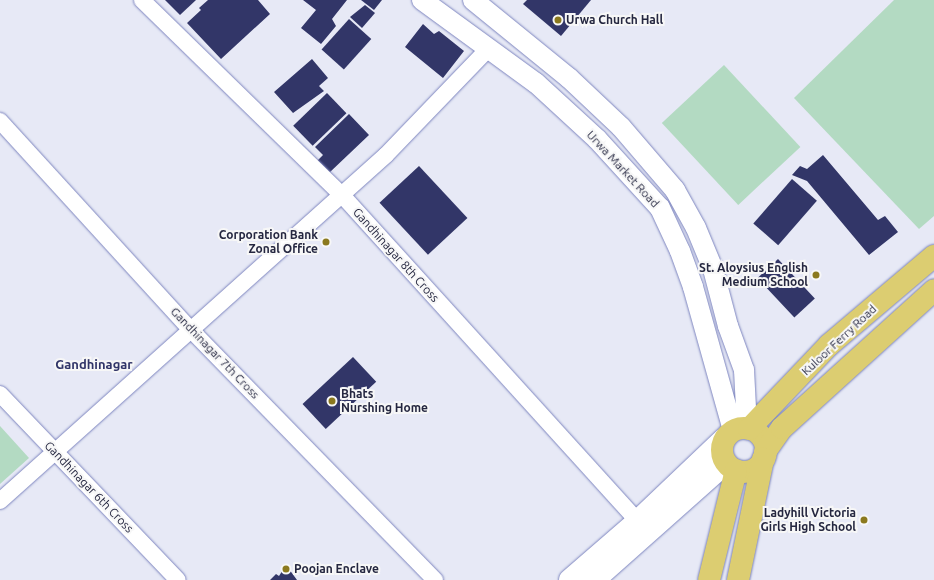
<!DOCTYPE html>
<html>
<head>
<meta charset="utf-8">
<style>
  body { margin:0 }
  #map { position:relative; width:934px; height:580px; overflow:hidden; background:#e7e9f6; font-family:Ubuntu,sans-serif }
  div>[style] { position:absolute }
  .green>* { inset:0; background:#b3dac2; transform-origin:0 0 }
  .building>* { inset:0; background:#323668; transform-origin:0 0 }
  .roads { filter:drop-shadow(0 0 1px #7d85bf) drop-shadow(0 0 1px #7d85bf) }
  .minor>* { height:16px; margin:-8px; padding:0 8px; transform-origin:8px; border-radius:8px; background:#fff }
  .tertiary>* { height:20px; margin:-10px; padding:0 10px; transform-origin:10px; border-radius:10px; background:#fff }
  .secondary>* { height:22px; margin:-11px; padding:0 11px; transform-origin:11px; border-radius:11px; background:#fff }
  .primary>* { height:22px; margin:-11px; padding:0 11px; transform-origin:11px; border-radius:11px; background:#dccd71 }
  .primary>.ring { margin:-11px; padding:0; box-sizing:content-box; background:none; border:22px solid #dccd71; border-radius:50% }
  .dots>* { width:11px; height:11px; translate:-50% -50%; box-sizing:border-box; border:2px solid #f7f7f7; border-radius:50% }
  span { translate:-50% -50%; white-space:nowrap; text-align:center; line-height:1.15; -webkit-text-stroke:4px #f7f7f7; paint-order:stroke }
  .poi-label { font-size:12px; color:#252740; font-weight:700 }
  .left { translate:0 -50%; text-align:left }
  .right { translate:-100% -50%; text-align:right }
  .street-label { font-size:12px; color:#252740 }
  .neighbourhood-label { font-size:13px; color:#313568; font-weight:700 }
</style>
</head>
<body>
<div id="map">
  <div class="green">
    <div style="clip-path:polygon(894px 0,934px 0,934px 216px,919px 229px,794px 98px)"></div>
    <div style="left:724px;top:65px;width:112px;height:85px;rotate:47deg"></div>
    <div style="clip-path:polygon(0 426px,29px 458px,0 484px)"></div>
  </div>
  <div class="building">
    <div style="clip-path:polygon(165px 0,196px 0,180px 15px)"></div>
    <div style="clip-path:polygon(208px 0,258px 0,270px 14px,221px 59px,187px 23px,201px 10px,199px 8px)"></div>
    <div style="clip-path:polygon(303px 0,347px 0,332px 19px,336px 26px,321px 44px,301px 28px,316px 10px)"></div>
    <div style="clip-path:polygon(361px 0,382px 0,374px 10px)"></div>
    <div style="clip-path:polygon(527px 0,591px 0,561px 36px,523px 4px)"></div>
    <div style="clip-path:polygon(365px 5px,375px 13px,362px 28px,350px 17px)"></div>
    <div style="left:349px;top:19px;width:30px;height:41px;rotate:42deg"></div>
    <div style="clip-path:polygon(423px 24px,434px 34px,439px 31px,464px 51px,443px 78px,405px 47px)"></div>
    <div style="clip-path:polygon(312px 59px,328px 78px,319px 86px,324px 91px,293px 113px,274px 92px)"></div>
    <div style="left:327px;top:93px;width:28px;height:47px;rotate:46deg"></div>
    <div style="clip-path:polygon(349px 114px,369px 135px,329px 173px,317px 161px,323px 155px,315px 147px)"></div>
    <div style="clip-path:polygon(823px 155px,878px 220px,885px 216px,898px 232px,869px 255px,807px 181px,792px 175px,800px 166px,807px 169px)"></div>
    <div style="left:419px;top:166px;width:71px;height:54px;rotate:47deg"></div>
    <div style="left:792px;top:179px;width:33px;height:59px;rotate:41deg"></div>
    <div style="left:778px;top:259px;width:54px;height:28px;rotate:47deg"></div>
    <div style="left:353px;top:357px;width:34px;height:69px;rotate:47deg"></div>
    <div style="clip-path:polygon(286px 565px,297px 580px,270px 580px,276px 574px,279px 576px)"></div>
  </div>
  <div class="roads">
    <div class="minor">
      <div style="left:142px;top:0;width:279px;rotate:44.3deg"></div>
      <div style="left:342px;top:195px;width:440px;rotate:47.8deg"></div>
      <div style="left:0;top:121px;width:285px;rotate:47.6deg"></div>
      <div style="left:192px;top:331px;width:348px;rotate:45.7deg"></div>
      <div style="left:0;top:394px;width:257px;rotate:46.3deg"></div>
      <div style="left:0;top:501px;width:518px;rotate:-41.87deg"></div>
      <div style="left:386px;top:155px;width:147px;rotate:-46.1deg"></div>
    </div>
    <div class="tertiary">
      <div style="left:422px;top:0;width:141px;rotate:36.1deg"></div>
      <div style="left:536px;top:83px;width:83px;rotate:42.6deg"></div>
      <div style="left:597px;top:139px;width:93px;rotate:47.6deg"></div>
      <div style="left:660px;top:208px;width:47px;rotate:65.1deg"></div>
      <div style="left:680px;top:251px;width:38px;rotate:70deg"></div>
      <div style="left:693px;top:287px;width:148px;rotate:74.4deg"></div>
      <div style="left:473px;top:0;width:124px;rotate:39.1deg"></div>
      <div style="left:569px;top:78px;width:71px;rotate:43.3deg"></div>
      <div style="left:621px;top:127px;width:83px;rotate:49.4deg"></div>
      <div style="left:675px;top:190px;width:43px;rotate:61.1deg"></div>
      <div style="left:696px;top:228px;width:44px;rotate:67.5deg"></div>
      <div style="left:713px;top:269px;width:59px;rotate:75.3deg"></div>
      <div style="left:728px;top:326px;width:47px;rotate:70deg"></div>
      <div style="left:744px;top:370px;width:58px;rotate:87deg"></div>
    </div>
    <div class="secondary">
      <div style="left:570px;top:580px;width:90px;rotate:-40.9deg"></div>
      <div style="left:638px;top:521px;width:119px;rotate:-43.6deg"></div>
      <div style="left:594px;top:580px;width:176px;rotate:-41.6deg"></div>
    </div>
    <div class="primary">
      <div class="ring" style="left:722px;top:428px;width:22px;height:22px"></div>
      <div style="left:749px;top:429px;width:116px;rotate:-46.4deg"></div>
      <div style="left:829px;top:345px;width:138px;rotate:-40.3deg"></div>
      <div style="left:765px;top:452px;width:29px;rotate:-55deg"></div>
      <div style="left:782px;top:428px;width:205px;rotate:-42.2deg"></div>
      <div style="left:709px;top:580px;width:113px;rotate:-76.2deg"></div>
      <div style="left:738px;top:580px;width:124px;rotate:-78.3deg"></div>
    </div>
  </div>
  <div class="dots">
    <div style="left:558px;top:20px;background:#8b791e"></div>
    <div style="left:326px;top:242px;background:#8b791e"></div>
    <div style="left:816px;top:275px;background:#8b791e"></div>
    <div style="left:332px;top:401px;background:#8b791e"></div>
    <div style="left:864px;top:520px;background:#8b791e"></div>
    <div style="left:286px;top:569px;background:#8b791e"></div>
  </div>
  <div class="poi-label">
    <span class="left" style="left:566px;top:20px">Urwa Church Hall</span>
    <span class="right" style="left:318px;top:242px">Corporation Bank<br>Zonal Office</span>
    <span class="right" style="left:808px;top:275px">St. Aloysius English<br>Medium School</span>
    <span class="left" style="left:341px;top:401px">Bhats<br>Nurshing Home</span>
    <span class="right" style="left:856px;top:520px">Ladyhill Victoria<br>Girls High School</span>
    <span class="left" style="left:294px;top:569px">Poojan Enclave</span>
  </div>
  <div class="street-label">
    <span style="left:623px;top:169px;rotate:47deg">Urwa Market Road</span>
    <span style="left:396px;top:255px;rotate:48deg">Gandhinagar 8th Cross</span>
    <span style="left:839px;top:340px;rotate:-43deg">Kuloor Ferry Road</span>
    <span style="left:215px;top:353px;rotate:46deg">Gandhinagar 7th Cross</span>
    <span style="left:89px;top:487px;rotate:46deg">Gandhinagar 6th Cross</span>
  </div>
  <div class="neighbourhood-label">
    <span style="left:94px;top:364px">Gandhinagar</span>
  </div>
</div>
</body>
</html>
